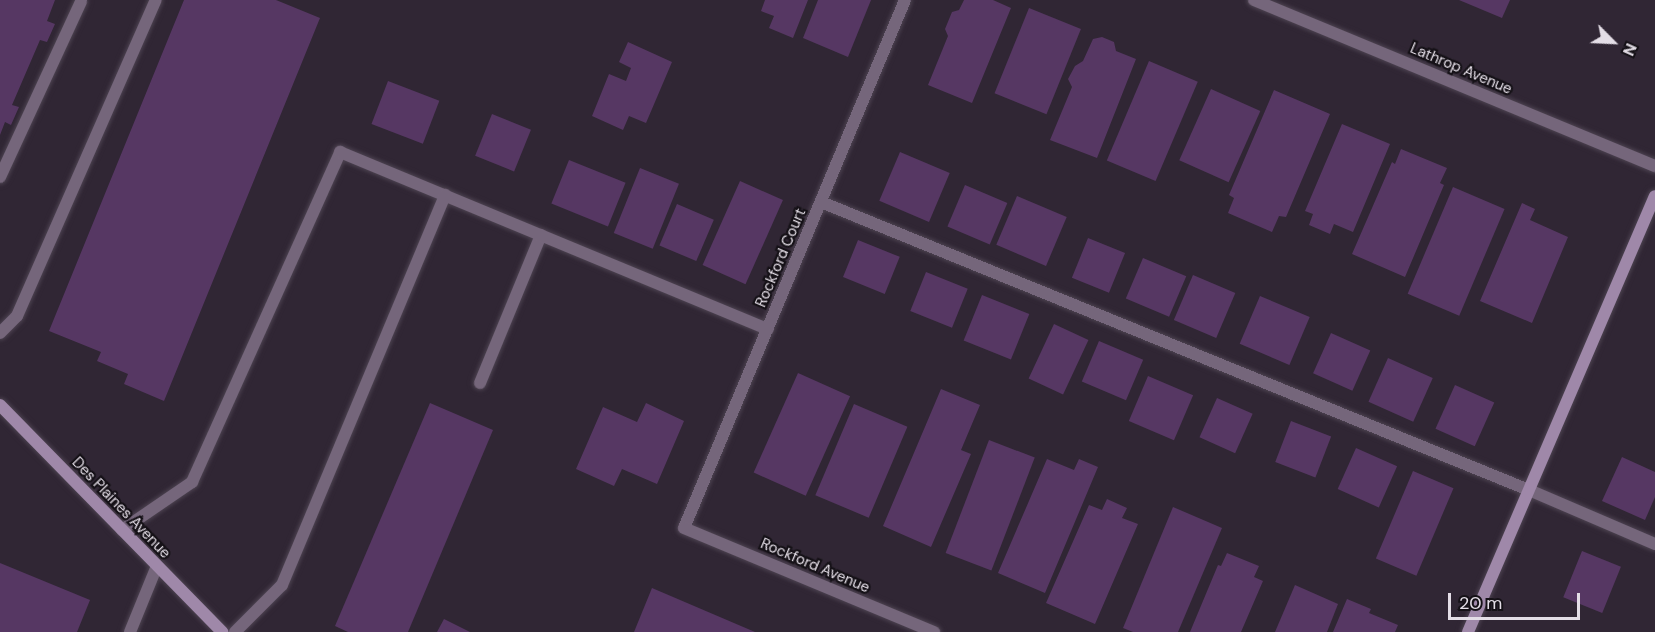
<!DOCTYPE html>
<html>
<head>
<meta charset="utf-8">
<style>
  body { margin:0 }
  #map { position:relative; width:1655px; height:632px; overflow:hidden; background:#302634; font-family:"DM Sans",sans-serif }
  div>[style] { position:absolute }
  .building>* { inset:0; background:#563763; transform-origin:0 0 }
  .roads { filter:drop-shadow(0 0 2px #4d4351) drop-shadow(0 0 2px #4d4351) }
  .lane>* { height:12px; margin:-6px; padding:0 6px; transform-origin:6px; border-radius:6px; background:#75667b }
  .street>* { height:12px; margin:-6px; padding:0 6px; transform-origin:6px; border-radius:6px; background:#75667b }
  .secondary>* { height:12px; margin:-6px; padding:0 6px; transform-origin:6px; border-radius:6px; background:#9f88a9 }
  span { translate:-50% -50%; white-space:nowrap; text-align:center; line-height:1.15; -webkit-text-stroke:4.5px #151117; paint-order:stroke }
  .street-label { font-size:15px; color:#e4dee7 }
  .north { position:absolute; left:1583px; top:12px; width:60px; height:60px; -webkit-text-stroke:4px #151117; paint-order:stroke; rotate:114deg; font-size:16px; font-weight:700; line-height:24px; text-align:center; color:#e4dee7 }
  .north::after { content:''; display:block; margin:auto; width:21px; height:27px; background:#e4dee7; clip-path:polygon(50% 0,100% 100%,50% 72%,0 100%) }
  .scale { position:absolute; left:1448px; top:593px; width:132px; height:27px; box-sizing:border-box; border:3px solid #e4dee7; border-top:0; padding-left:8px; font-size:18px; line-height:21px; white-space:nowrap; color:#e4dee7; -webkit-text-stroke:4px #151117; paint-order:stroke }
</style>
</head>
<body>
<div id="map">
  <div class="building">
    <div style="clip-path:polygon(0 0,55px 0,47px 21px,55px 24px,47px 42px,40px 40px,12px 105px,19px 107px,11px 125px,5px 122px,0 135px)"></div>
    <div style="clip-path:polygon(184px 0,276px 0,320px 18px,164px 401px,124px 384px,128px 374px,97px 361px,101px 352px,49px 331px)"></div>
    <div style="clip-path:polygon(765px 0,808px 0,793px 38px,769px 28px,774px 16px,761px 11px)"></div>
    <div style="clip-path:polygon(818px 0,871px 0,848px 57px,803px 38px)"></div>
    <div style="clip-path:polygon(964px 0,993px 0,1011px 8px,972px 103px,928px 85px,948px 36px,945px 29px,952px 12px,959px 10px)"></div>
    <div style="clip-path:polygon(1459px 0,1510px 0,1502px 18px)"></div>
    <div style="left:1029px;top:8px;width:56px;height:92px;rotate:22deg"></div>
    <div style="clip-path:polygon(1102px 37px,1114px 42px,1116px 51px,1136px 59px,1097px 158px,1050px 140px,1072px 87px,1068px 79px,1075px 66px,1083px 61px,1093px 39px)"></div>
    <div style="clip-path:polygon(628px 42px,672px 62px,646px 123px,629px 116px,623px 130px,592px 116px,609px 74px,626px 81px,631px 68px,619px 62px)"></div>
    <div style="left:1149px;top:61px;width:53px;height:108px;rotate:23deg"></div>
    <div style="left:388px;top:81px;width:55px;height:46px;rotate:21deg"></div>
    <div style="left:1211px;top:89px;width:54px;height:78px;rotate:24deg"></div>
    <div style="clip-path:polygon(1274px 90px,1330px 114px,1286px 217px,1279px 216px,1272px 232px,1228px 213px,1234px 198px,1229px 195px)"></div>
    <div style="left:492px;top:114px;width:42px;height:45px;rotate:22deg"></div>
    <div style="clip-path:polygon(1342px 124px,1390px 144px,1353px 232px,1334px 224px,1330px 234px,1309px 225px,1313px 214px,1305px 211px)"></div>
    <div style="clip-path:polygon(1401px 149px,1447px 168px,1440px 183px,1444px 185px,1405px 277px,1352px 254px,1392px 162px,1395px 164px)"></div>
    <div style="left:900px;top:152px;width:54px;height:53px;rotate:23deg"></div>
    <div style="left:569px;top:160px;width:61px;height:47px;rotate:22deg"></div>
    <div style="left:640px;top:168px;width:42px;height:70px;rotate:22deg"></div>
    <div style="left:740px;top:181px;width:47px;height:92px;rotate:24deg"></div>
    <div style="left:965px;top:185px;width:46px;height:45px;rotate:23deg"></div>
    <div style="left:1453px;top:187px;width:56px;height:116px;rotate:23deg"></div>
    <div style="left:1017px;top:196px;width:54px;height:53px;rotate:23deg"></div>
    <div style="clip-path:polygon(1522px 203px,1535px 209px,1530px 220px,1568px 237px,1532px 323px,1480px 301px)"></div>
    <div style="left:677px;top:204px;width:40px;height:45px;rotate:23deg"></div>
    <div style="left:1088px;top:238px;width:40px;height:43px;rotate:22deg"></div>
    <div style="left:858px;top:240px;width:45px;height:40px;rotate:22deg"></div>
    <div style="left:1143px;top:258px;width:47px;height:44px;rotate:23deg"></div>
    <div style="left:926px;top:272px;width:45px;height:42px;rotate:22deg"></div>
    <div style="left:1193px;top:275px;width:46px;height:49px;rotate:23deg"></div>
    <div style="left:982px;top:295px;width:51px;height:49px;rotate:22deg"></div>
    <div style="left:1260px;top:296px;width:54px;height:52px;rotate:23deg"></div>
    <div style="left:1054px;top:324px;width:38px;height:60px;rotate:25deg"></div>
    <div style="left:1331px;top:333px;width:43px;height:44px;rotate:24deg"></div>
    <div style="left:1099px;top:341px;width:48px;height:44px;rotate:23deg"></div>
    <div style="left:1388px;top:358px;width:49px;height:48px;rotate:24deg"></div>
    <div style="left:798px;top:373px;width:57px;height:109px;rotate:24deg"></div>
    <div style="left:1148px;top:376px;width:49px;height:49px;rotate:23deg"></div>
    <div style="left:1455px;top:385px;width:43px;height:48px;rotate:24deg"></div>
    <div style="clip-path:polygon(941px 389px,980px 405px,961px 450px,971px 454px,931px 547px,883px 526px)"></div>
    <div style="left:1217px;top:398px;width:39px;height:43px;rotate:24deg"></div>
    <div style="clip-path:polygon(430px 403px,493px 430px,408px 632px,348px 632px,335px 626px)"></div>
    <div style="clip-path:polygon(646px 403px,684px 421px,657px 484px,622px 469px,614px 486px,576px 469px,603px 407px,637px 422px)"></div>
    <div style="left:854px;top:404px;width:58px;height:99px;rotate:23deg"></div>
    <div style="left:1291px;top:421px;width:43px;height:44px;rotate:21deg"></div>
    <div style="left:989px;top:440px;width:49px;height:121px;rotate:21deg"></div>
    <div style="left:1356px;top:448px;width:45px;height:45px;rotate:24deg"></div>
    <div style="clip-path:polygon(1622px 457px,1655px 472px,1655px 497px,1645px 520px,1602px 501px)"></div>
    <div style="clip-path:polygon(1047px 459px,1074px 470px,1079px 459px,1098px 467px,1045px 593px,998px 573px)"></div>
    <div style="left:1413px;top:471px;width:44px;height:95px;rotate:23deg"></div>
    <div style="clip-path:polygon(1107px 499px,1127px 508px,1122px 518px,1138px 524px,1095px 624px,1046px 603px,1089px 505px,1102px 510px)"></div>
    <div style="clip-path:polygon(1173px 507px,1222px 528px,1178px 632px,1133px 632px,1123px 628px)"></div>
    <div style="left:1582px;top:551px;width:42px;height:50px;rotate:22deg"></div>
    <div style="clip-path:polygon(1227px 553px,1259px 566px,1254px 577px,1263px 581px,1241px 632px,1190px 632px,1218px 565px,1221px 566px)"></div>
    <div style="clip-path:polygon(0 563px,90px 600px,77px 632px,0 632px)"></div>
    <div style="clip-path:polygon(1295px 585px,1338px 604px,1327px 632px,1275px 632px)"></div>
    <div style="clip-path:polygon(652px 588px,755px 632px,634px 632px)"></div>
    <div style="clip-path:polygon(1347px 599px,1371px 609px,1369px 613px,1398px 625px,1395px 632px,1333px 632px)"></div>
    <div style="clip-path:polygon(444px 619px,470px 632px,437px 632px)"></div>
  </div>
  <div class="roads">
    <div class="lane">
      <div style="left:0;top:177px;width:193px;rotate:-65.2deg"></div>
      <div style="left:821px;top:202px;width:764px;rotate:22.14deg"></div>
      <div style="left:1529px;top:490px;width:137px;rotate:23.2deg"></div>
      <div style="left:0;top:333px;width:24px;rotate:-45deg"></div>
      <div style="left:17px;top:316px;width:345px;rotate:-66.3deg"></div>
      <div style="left:480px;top:383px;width:160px;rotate:-67.6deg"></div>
      <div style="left:122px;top:530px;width:85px;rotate:-34.4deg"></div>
      <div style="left:192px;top:482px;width:362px;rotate:-65.8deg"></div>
      <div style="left:340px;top:152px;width:463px;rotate:22.5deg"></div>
      <div style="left:235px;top:632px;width:66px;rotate:-45deg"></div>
      <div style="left:282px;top:585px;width:423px;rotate:-67.3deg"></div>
    </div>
    <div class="street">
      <div style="left:905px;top:0;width:572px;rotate:112.71deg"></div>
      <div style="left:684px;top:528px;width:271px;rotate:22.6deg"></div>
      <div style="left:1254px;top:0;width:434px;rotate:22.5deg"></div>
      <div style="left:130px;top:632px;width:71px;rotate:-67.8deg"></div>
    </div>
    <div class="secondary">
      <div style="left:0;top:405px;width:318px;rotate:45.6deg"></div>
      <div style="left:1468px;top:632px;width:474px;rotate:-66.8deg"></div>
    </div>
  </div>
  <div class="street-label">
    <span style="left:1461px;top:69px;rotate:23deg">Lathrop Avenue</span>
    <span style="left:781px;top:258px;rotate:-67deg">Rockford Court</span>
    <span style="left:121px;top:508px;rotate:46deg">Des Plaines Avenue</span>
    <span style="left:815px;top:566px;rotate:23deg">Rockford Avenue</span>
  </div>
  <div class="north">N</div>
  <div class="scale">20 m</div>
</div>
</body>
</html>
